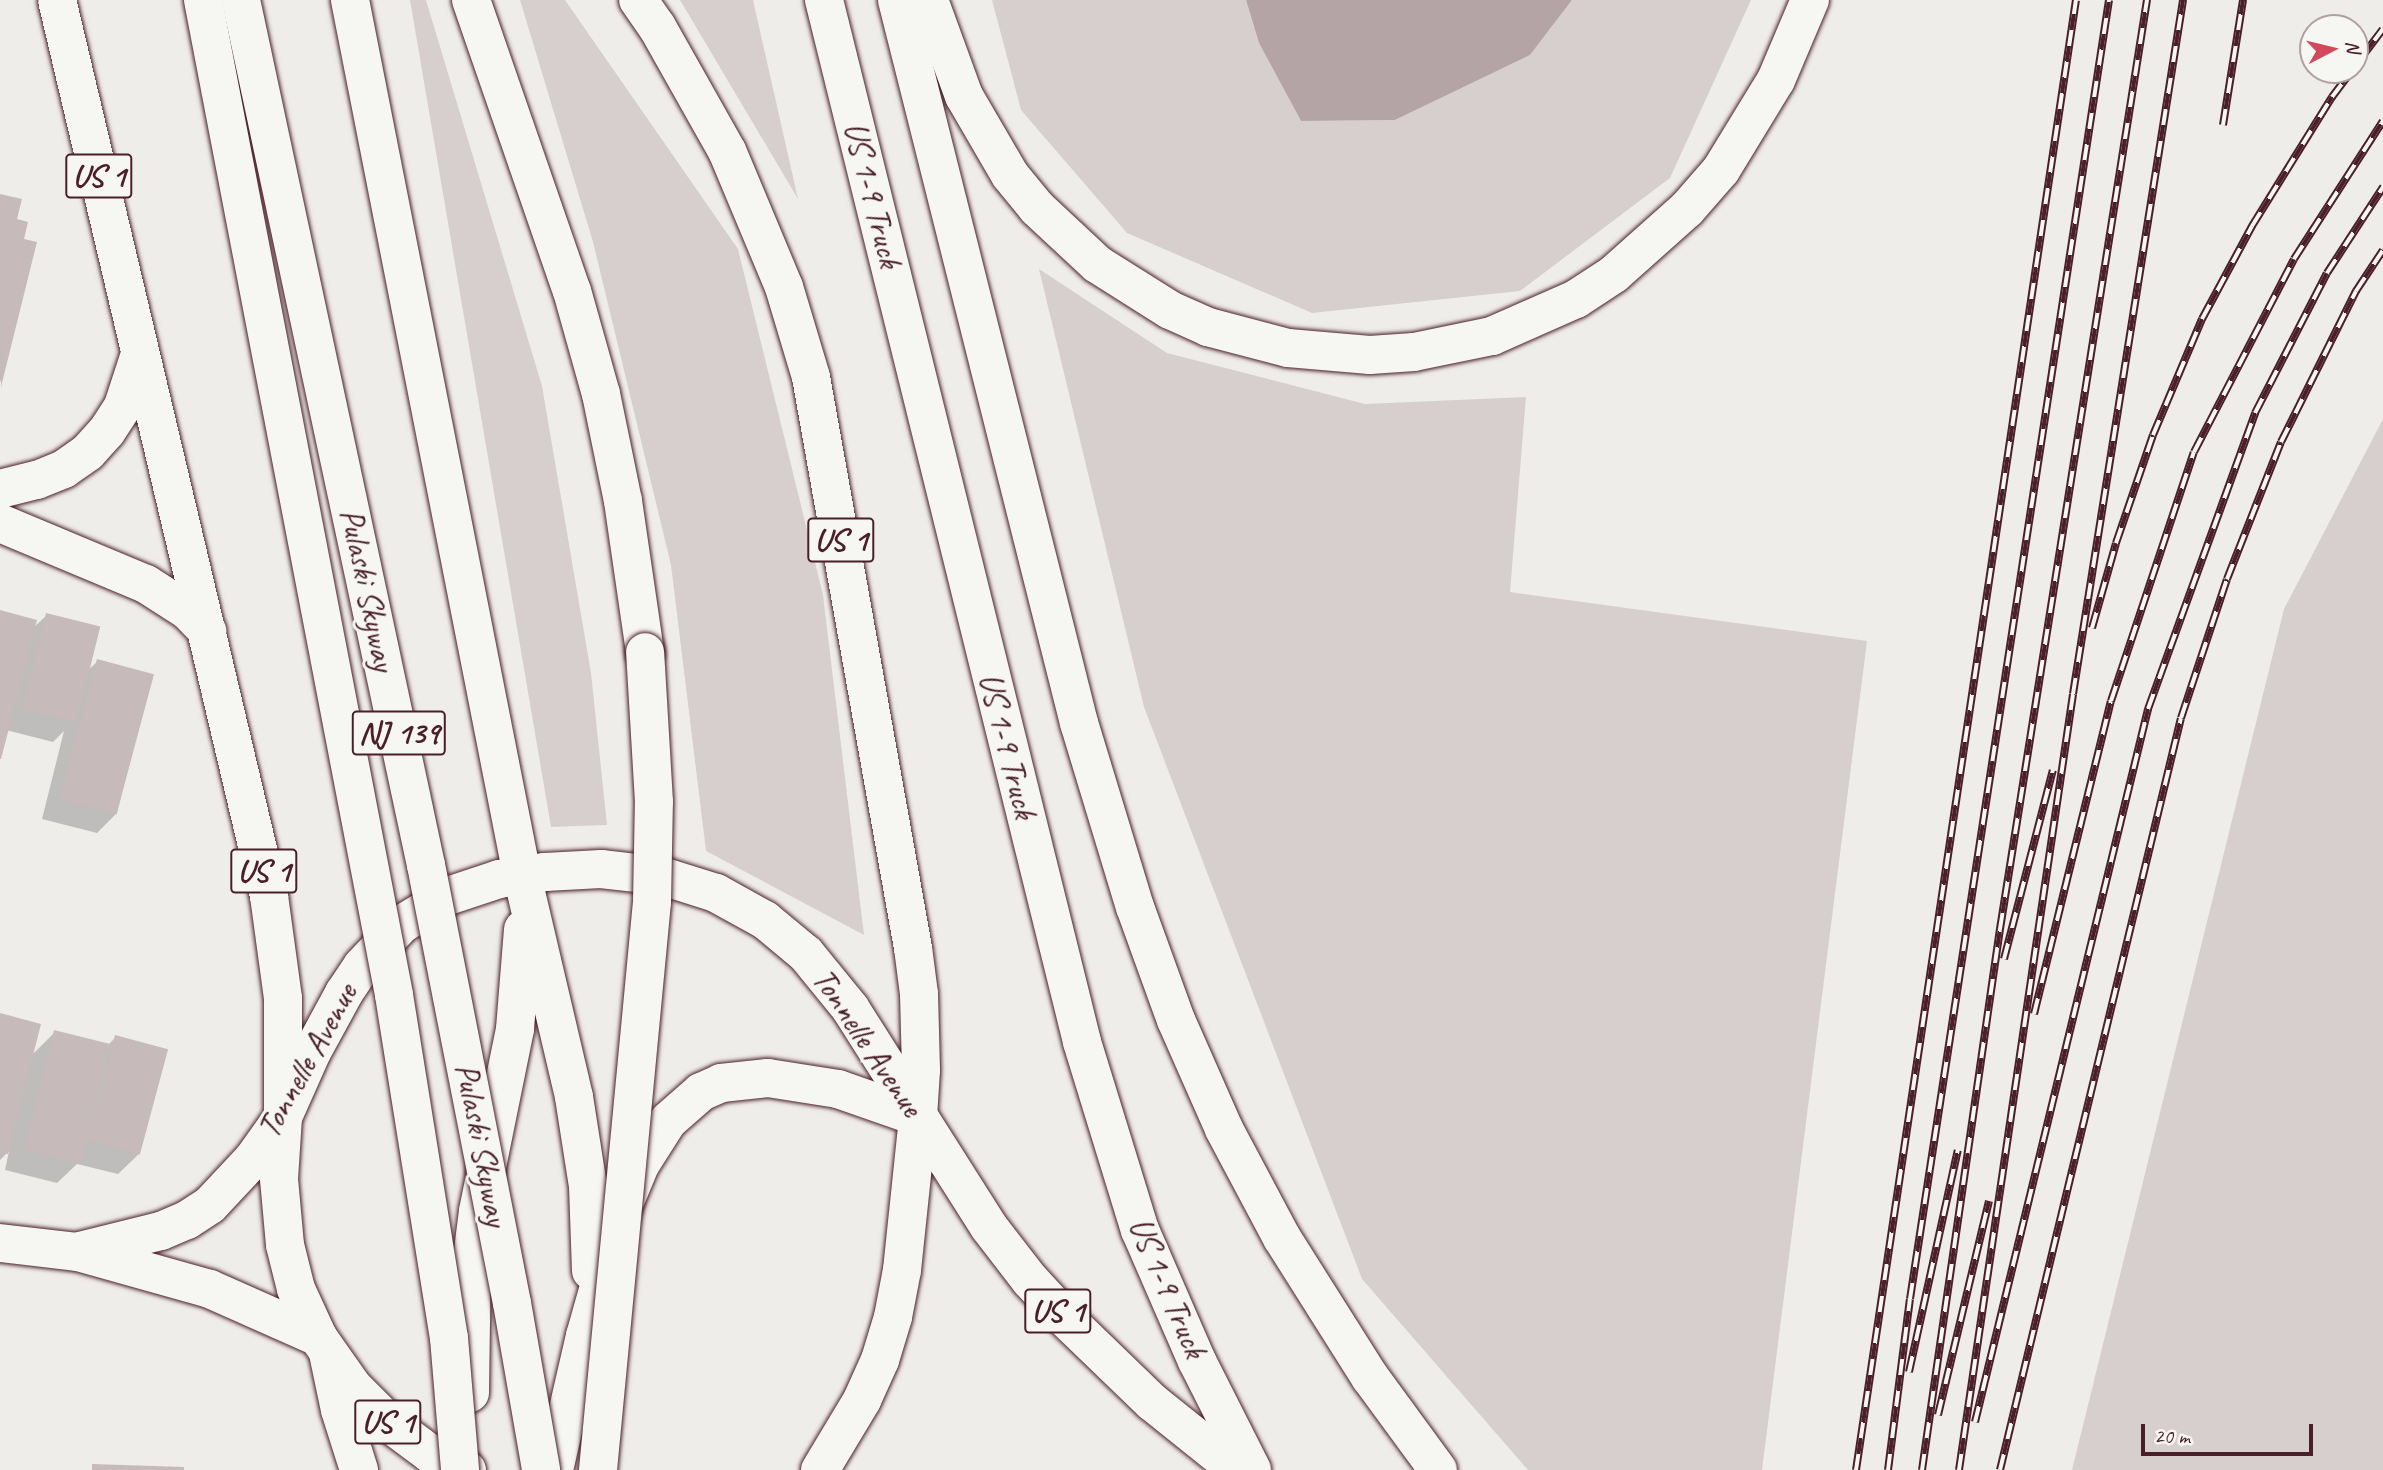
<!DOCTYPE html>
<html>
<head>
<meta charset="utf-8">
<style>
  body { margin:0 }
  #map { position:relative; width:2383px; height:1470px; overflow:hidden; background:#efedea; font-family:Caveat,sans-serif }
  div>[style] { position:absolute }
  .green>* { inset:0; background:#d7cfce }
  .water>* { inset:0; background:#b4a4a5 }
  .shadow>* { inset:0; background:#0003 }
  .building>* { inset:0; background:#c6babb; transform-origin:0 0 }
  .roads { filter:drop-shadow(0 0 2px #4a1f2b) drop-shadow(0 0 2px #4a1f2b) }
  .tertiary>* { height:38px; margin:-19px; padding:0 19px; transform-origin:19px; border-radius:19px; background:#f6f6f2 }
  .trunk>* { height:38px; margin:-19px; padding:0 19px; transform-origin:19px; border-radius:19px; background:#f6f6f2 }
  .motorway>* { height:38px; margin:-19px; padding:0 19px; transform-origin:19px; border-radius:19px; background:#f6f6f2 }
  .rail>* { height:8px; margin-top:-4px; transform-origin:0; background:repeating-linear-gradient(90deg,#f6f6f2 0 16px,#4a1f2b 0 32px); box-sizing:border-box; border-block:2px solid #4a1f2b }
  .bridges { filter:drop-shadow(0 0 2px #4a1f2b) drop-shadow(0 0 2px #4a1f2b) }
  .motorway-bridge>* { height:38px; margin:-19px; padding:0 19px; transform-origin:19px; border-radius:19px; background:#f6f6f2 }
  span { translate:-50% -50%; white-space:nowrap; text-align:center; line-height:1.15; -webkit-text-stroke:6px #f6f6f2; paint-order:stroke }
  .shield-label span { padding:2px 5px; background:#f6f6f2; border:2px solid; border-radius:5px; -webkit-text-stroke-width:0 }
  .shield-label { font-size:32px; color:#4a1f2b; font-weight:700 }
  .street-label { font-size:33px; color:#4a1f2b }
  .north { position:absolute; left:2299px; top:14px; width:70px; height:70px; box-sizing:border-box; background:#f6f6f2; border:2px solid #b1a0a2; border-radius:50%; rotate:83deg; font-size:19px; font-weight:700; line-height:28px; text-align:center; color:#4a1f2b }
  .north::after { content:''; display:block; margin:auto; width:24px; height:32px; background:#d1495b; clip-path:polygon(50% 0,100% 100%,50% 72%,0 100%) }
  .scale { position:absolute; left:2141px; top:1424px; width:172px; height:32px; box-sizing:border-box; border:4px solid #4a1f2b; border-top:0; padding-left:9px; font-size:21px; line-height:24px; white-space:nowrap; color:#4a1f2b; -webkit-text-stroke:5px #f6f6f2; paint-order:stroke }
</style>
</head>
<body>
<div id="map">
  <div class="green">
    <div style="clip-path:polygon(410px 0,426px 0,542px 386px,591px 673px,607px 825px,551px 827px)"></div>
    <div style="clip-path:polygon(520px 0,565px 0,738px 249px,823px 595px,864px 935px,706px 851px,671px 565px,593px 242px)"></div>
    <div style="clip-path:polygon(680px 0,753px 0,798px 199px)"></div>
    <div style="clip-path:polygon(992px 0,1246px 0,1259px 43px,1301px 121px,1395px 120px,1530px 55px,1572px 0,1751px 0,1670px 178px,1520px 291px,1312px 313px,1127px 233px,1021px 110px)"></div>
    <div style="clip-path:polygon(1039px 269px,1167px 353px,1365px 404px,1526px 397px,1510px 592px,1867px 641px,1762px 1470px,1528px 1470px,1362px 1279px,1144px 707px)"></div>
    <div style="clip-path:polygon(2383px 419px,2383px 1470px,2072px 1470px,2284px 609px)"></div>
  </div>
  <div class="water">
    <div style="clip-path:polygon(1246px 0,1572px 0,1530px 55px,1395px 120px,1301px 121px,1259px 43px)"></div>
  </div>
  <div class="shadow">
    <div style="clip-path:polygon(0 195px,20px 200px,15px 221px,22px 241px,35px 244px,0 383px)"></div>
    <div style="clip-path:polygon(0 612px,32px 629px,47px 615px,86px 672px,98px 661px,152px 675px,117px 813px,97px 833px,42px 819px,64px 731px,53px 742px,6px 730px,0 756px)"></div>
    <div style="clip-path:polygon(0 1015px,32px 1055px,55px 1032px,108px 1045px,116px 1037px,139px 1154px,118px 1174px,77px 1164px,57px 1183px,5px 1170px,9px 1151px,0 1160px)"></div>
  </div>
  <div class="building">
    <div style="clip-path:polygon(0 194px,22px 199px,17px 219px,28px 222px,24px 239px,37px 242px,1px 387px)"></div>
    <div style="clip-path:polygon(0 610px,37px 620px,1px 759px,0 759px)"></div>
    <div style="left:46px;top:613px;width:56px;height:99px;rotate:14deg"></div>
    <div style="left:97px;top:659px;width:59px;height:145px;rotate:15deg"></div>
    <div style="clip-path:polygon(0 1013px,41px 1024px,8px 1154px,0 1152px)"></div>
    <div style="left:54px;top:1030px;width:58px;height:123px;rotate:14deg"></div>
    <div style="left:115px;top:1035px;width:55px;height:109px;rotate:15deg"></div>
    <div style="clip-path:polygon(92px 1464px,184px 1467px,184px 1470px,92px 1470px)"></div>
  </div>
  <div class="roads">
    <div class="tertiary">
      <div style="left:0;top:1243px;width:79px;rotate:6.6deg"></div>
      <div style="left:78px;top:1252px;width:137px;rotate:15.7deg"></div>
      <div style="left:210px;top:1289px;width:118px;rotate:24deg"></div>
      <div style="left:80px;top:1251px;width:83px;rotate:-13.9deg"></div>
      <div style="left:161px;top:1231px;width:28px;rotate:-23deg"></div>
      <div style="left:187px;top:1220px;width:27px;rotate:-33deg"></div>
      <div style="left:210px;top:1205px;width:63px;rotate:-46.9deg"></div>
      <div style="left:253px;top:1159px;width:52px;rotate:-54.5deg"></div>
    </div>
    <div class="trunk">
      <div style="left:467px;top:1470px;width:38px;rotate:-157deg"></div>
      <div style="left:432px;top:1455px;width:54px;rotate:-143.3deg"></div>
      <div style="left:389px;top:1423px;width:51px;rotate:-135deg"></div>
      <div style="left:353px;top:1387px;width:61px;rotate:-125deg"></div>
      <div style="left:318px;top:1337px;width:53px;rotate:-114.6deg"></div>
      <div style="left:296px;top:1289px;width:45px;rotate:-104deg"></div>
      <div style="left:285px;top:1245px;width:66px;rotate:-95.2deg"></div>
      <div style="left:279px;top:1179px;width:62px;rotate:-86.3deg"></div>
      <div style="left:283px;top:1117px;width:71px;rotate:-66deg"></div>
      <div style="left:312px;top:1052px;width:67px;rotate:-61.5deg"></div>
      <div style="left:344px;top:993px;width:32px;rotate:-56deg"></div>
      <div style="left:362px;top:966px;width:58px;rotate:-46.4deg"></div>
      <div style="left:402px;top:924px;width:54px;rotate:-31.3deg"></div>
      <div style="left:448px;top:896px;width:54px;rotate:-18.4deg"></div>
      <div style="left:499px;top:879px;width:47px;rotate:-8.7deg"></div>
      <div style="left:545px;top:872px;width:56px;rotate:-3.1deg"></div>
      <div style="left:601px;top:869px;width:61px;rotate:6.5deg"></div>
      <div style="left:662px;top:876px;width:57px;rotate:17.5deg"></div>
      <div style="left:716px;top:893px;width:56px;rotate:28.9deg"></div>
      <div style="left:765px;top:920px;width:53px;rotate:39.7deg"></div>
      <div style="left:806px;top:954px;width:70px;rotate:50.8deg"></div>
      <div style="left:850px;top:1008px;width:259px;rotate:57.6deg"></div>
      <div style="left:989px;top:1227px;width:67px;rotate:52.3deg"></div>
      <div style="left:1030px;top:1280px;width:53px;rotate:47.3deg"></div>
      <div style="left:1066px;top:1319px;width:120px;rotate:44deg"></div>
      <div style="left:1152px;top:1402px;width:109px;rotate:38.7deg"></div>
      <div style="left:820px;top:1470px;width:82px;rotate:-59deg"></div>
      <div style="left:862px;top:1400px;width:44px;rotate:-65.8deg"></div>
      <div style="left:880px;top:1360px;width:45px;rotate:-73.2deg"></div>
      <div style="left:893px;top:1317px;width:48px;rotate:-79.2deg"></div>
      <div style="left:902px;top:1270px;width:154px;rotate:-84deg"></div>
    </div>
    <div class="motorway">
      <div style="left:57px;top:0;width:921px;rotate:76.69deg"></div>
      <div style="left:269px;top:896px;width:103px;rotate:82.2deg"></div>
      <div style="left:283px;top:998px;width:119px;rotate:90deg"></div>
      <div style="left:350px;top:0;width:892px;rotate:78.88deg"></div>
      <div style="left:522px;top:875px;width:228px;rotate:76.8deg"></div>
      <div style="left:574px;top:1097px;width:90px;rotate:81.1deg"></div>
      <div style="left:588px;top:1186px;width:85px;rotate:88deg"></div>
      <div style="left:471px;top:0;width:308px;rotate:70.9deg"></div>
      <div style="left:572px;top:291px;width:107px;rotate:74.3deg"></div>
      <div style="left:601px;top:394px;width:109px;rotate:78.4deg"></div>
      <div style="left:623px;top:501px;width:153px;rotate:81.7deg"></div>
      <div style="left:824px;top:0;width:1073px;rotate:76.09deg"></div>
      <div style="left:1082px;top:1042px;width:197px;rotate:72.9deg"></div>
      <div style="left:1140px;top:1230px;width:143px;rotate:66.5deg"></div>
      <div style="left:1197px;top:1361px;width:122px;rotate:63.2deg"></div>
      <div style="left:897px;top:0;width:746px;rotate:75.87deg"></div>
      <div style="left:1079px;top:723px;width:192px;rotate:73.1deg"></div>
      <div style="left:1135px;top:907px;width:120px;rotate:70.1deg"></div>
      <div style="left:1176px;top:1020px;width:119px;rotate:66.2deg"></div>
      <div style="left:1224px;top:1129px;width:123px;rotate:62deg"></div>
      <div style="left:1282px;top:1238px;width:165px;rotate:57.7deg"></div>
      <div style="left:1370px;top:1377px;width:115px;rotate:53.8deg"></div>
      <div style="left:929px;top:0;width:102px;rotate:70deg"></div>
      <div style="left:964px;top:96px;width:91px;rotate:59.8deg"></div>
      <div style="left:1010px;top:175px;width:43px;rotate:50.7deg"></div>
      <div style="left:1037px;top:208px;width:82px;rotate:43deg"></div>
      <div style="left:1097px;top:264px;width:86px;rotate:32.2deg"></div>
      <div style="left:1170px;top:310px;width:42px;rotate:24.1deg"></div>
      <div style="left:1208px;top:327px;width:83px;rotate:14.7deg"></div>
      <div style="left:1288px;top:348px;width:82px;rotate:4.9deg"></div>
      <div style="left:1370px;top:355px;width:44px;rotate:-3.9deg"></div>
      <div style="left:1414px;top:352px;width:80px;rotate:-11.6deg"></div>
      <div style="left:1492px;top:336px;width:92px;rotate:-23.8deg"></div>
      <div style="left:1576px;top:299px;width:45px;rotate:-33.3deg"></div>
      <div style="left:1614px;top:274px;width:98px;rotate:-41.7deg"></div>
      <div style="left:1687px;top:209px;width:52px;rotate:-48.9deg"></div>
      <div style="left:1721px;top:170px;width:105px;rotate:-58.6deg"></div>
      <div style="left:1776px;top:80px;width:87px;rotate:-67deg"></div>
      <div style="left:0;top:489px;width:38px;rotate:-14deg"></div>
      <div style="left:37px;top:480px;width:29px;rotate:-22deg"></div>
      <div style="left:64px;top:469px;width:29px;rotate:-35deg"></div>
      <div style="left:88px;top:452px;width:28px;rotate:-48deg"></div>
      <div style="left:107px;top:431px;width:30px;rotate:-57deg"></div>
      <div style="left:123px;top:406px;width:55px;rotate:-71.9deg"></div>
      <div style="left:0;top:523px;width:158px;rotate:22.7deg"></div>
      <div style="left:146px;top:584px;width:50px;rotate:32.7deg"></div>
      <div style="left:188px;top:611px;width:28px;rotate:46deg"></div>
      <div style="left:328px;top:1353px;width:58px;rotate:78.1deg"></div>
      <div style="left:340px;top:1410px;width:63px;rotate:72.4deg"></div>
      <div style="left:470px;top:1393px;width:135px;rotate:-89.2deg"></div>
      <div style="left:472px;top:1258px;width:47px;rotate:-82.7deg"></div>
      <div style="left:478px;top:1211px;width:186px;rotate:-78.5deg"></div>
      <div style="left:515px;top:1029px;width:100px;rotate:-85.4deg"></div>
      <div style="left:554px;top:1470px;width:138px;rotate:-77deg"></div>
      <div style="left:585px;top:1336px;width:125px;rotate:-74.2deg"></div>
      <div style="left:619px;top:1216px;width:55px;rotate:-67.6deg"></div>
      <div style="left:640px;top:1165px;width:52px;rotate:-57.5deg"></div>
      <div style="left:668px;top:1121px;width:44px;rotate:-41.3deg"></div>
      <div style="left:701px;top:1092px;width:22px;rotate:-24deg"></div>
      <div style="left:721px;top:1083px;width:47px;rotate:-6.1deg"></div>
      <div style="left:768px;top:1078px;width:71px;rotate:8.9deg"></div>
      <div style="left:838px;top:1089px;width:85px;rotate:19.3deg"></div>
      <div style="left:918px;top:1117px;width:47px;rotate:-86.3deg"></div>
      <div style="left:921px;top:1070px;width:76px;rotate:-91.5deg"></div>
      <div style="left:919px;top:994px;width:46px;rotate:-97.4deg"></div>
      <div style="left:913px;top:948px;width:580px;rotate:-100.13deg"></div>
      <div style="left:811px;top:377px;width:94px;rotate:-106.7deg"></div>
      <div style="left:784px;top:287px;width:147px;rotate:-112.7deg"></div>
      <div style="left:727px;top:151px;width:142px;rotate:-119.4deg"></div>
      <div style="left:657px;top:27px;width:33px;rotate:-125deg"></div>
    </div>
  </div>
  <div class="rail">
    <div style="left:2355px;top:66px;width:46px;rotate:-52.9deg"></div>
    <div style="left:2223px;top:125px;width:127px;rotate:-80.9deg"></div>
    <div style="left:2092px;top:628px;width:88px;rotate:-74.2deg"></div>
    <div style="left:2116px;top:543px;width:114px;rotate:-71.1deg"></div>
    <div style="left:2153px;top:435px;width:126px;rotate:-67.1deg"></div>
    <div style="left:2202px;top:319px;width:106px;rotate:-61.7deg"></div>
    <div style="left:2252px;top:226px;width:152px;rotate:-58.2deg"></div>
    <div style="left:2332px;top:97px;width:34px;rotate:-53deg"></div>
    <div style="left:2004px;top:959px;width:195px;rotate:-75.5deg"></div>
    <div style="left:2034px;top:1014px;width:322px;rotate:-76.2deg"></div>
    <div style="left:2111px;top:701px;width:262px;rotate:-71.6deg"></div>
    <div style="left:2194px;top:452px;width:217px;rotate:-62.6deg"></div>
    <div style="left:2294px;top:259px;width:164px;rotate:-57.2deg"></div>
    <div style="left:1909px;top:1372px;width:227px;rotate:-77.6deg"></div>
    <div style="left:1938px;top:1415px;width:220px;rotate:-76.6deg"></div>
    <div style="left:1975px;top:1422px;width:734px;rotate:-76.36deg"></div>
    <div style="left:2148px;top:709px;width:315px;rotate:-70.1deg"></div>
    <div style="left:2255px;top:413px;width:157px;rotate:-62.8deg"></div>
    <div style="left:2327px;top:273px;width:103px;rotate:-56.9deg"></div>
    <div style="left:1856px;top:1470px;width:1486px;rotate:-81.49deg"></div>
    <div style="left:1888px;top:1470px;width:172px;rotate:-82.7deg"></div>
    <div style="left:1910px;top:1299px;width:1314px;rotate:-81.29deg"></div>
    <div style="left:1922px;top:1470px;width:547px;rotate:-81.8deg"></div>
    <div style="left:2000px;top:929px;width:941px;rotate:-81.01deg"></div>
    <div style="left:1959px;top:1470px;width:784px;rotate:-81.64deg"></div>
    <div style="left:2073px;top:694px;width:703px;rotate:-80.99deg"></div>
    <div style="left:2000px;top:1470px;width:773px;rotate:-76.47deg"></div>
    <div style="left:2181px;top:718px;width:146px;rotate:-71.7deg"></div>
    <div style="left:2227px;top:579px;width:147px;rotate:-68.5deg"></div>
    <div style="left:2281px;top:442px;width:169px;rotate:-63.6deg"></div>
    <div style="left:2356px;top:291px;width:49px;rotate:-56.6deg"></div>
  </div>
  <div class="bridges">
    <div class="motorway-bridge">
      <div style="left:203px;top:0;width:1013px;rotate:79.13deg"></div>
      <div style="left:394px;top:995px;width:347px;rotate:80.9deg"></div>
      <div style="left:449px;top:1338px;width:132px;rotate:85.2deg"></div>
      <div style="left:241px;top:0;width:885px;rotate:77.93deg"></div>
      <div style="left:426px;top:865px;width:446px;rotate:78.9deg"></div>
      <div style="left:512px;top:1303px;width:169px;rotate:80.1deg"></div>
      <div style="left:598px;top:1470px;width:571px;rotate:-84.57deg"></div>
      <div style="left:652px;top:902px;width:100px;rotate:-88.9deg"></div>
      <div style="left:654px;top:802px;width:150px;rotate:-93.4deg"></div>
    </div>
  </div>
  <div class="shield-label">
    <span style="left:99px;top:176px">US 1</span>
    <span style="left:841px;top:540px">US 1</span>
    <span style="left:399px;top:733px">NJ 139</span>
    <span style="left:264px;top:871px">US 1</span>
    <span style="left:1058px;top:1311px">US 1</span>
    <span style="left:388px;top:1422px">US 1</span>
  </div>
  <div class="street-label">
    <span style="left:872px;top:195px;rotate:76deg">US 1-9 Truck</span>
    <span style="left:367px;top:590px;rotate:78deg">Pulaski Skyway</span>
    <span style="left:1007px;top:746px;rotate:76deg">US 1-9 Truck</span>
    <span style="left:867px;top:1043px;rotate:56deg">Tonnelle Avenue</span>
    <span style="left:308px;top:1061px;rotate:-61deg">Tonnelle Avenue</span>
    <span style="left:481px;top:1145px;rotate:79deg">Pulaski Skyway</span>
    <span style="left:1167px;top:1288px;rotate:67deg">US 1-9 Truck</span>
  </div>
  <div class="north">N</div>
  <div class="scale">20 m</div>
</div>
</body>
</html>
